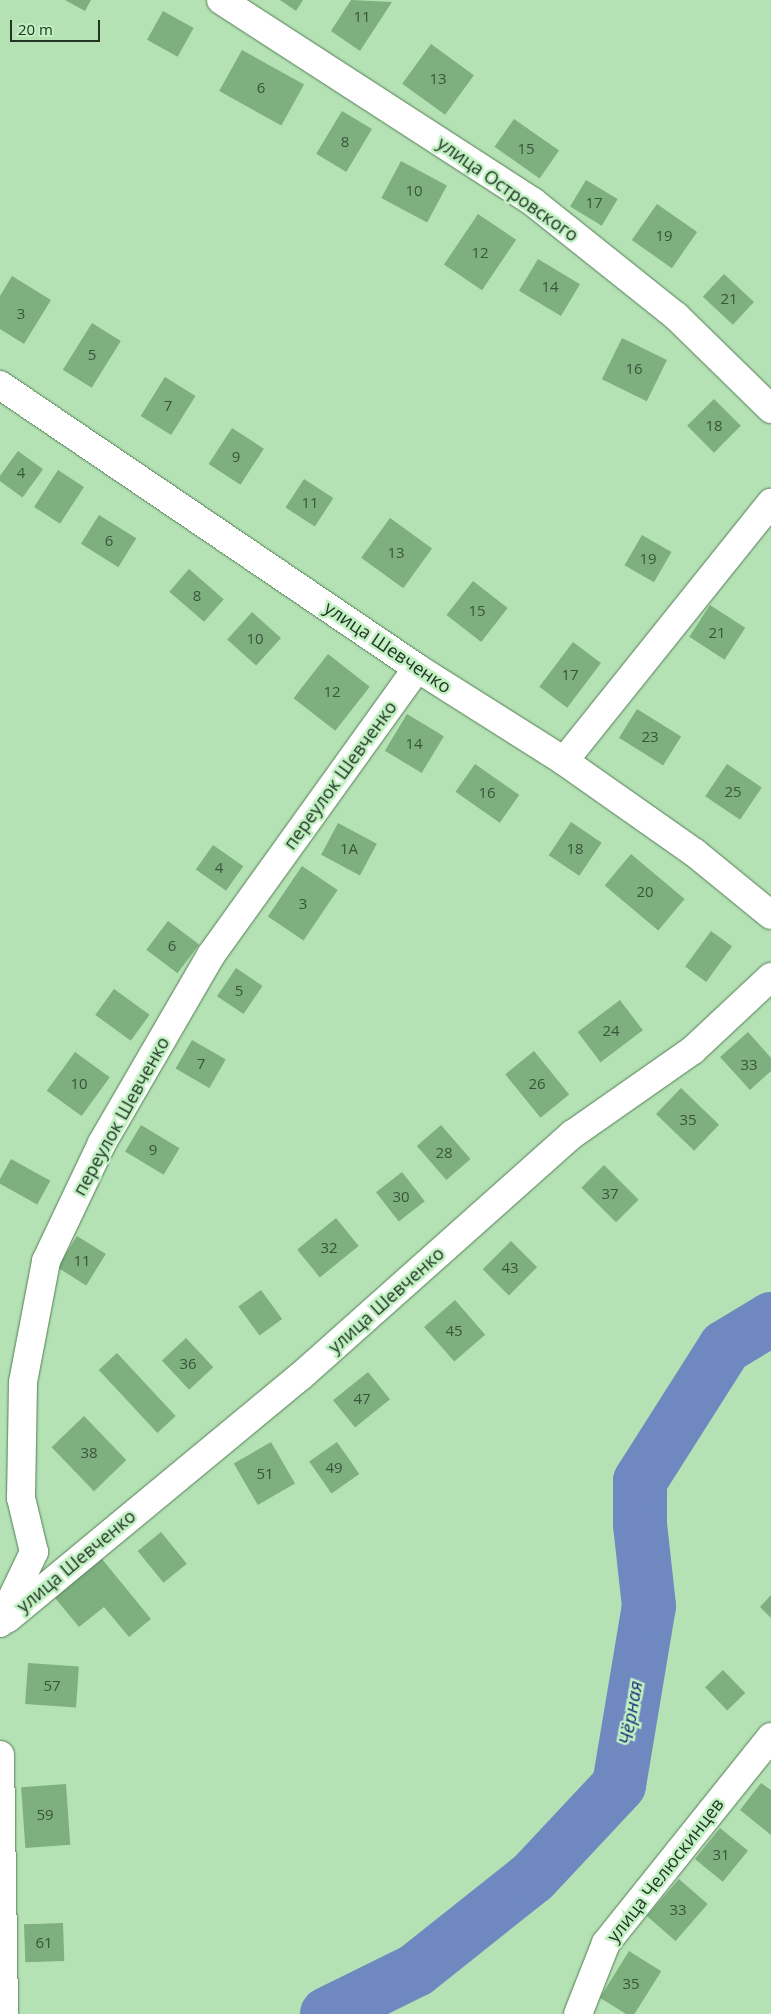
<!DOCTYPE html>
<html>
<head>
<meta charset="utf-8">
<style>
  body { margin:0 }
  #map { position:relative; width:771px; height:2014px; overflow:hidden; background:#b5e2b5; font-family:"Open Sans",sans-serif }
  div>[style] { position:absolute }
  .river>* { height:54px; margin:-27px; padding:0 27px; transform-origin:27px; border-radius:27px; background:#6f88c0 }
  .building>* { inset:0; background:#7db07e; transform-origin:0 0 }
  .roads { filter:drop-shadow(0 0 1px #537d55) drop-shadow(0 0 1px #537d55) }
  .minor>* { height:28px; margin:-14px; padding:0 14px; transform-origin:14px; border-radius:14px; background:#fff }
  span { translate:-50% -50%; white-space:nowrap; text-align:center; line-height:1.15; -webkit-text-stroke:5px #c1f0c2; paint-order:stroke }
  .number-label { font-size:15px; color:#39543a }
  .number-label span { -webkit-text-stroke-width:0 }
  .street-label { font-size:18px; color:#223523 }
  .water-label { font-size:19px; color:#1a3276; font-style:italic }
  .scale { position:absolute; left:10px; top:20px; width:90px; height:22px; box-sizing:border-box; border:2px solid #223523; border-top:0; padding-left:6px; font-size:15px; line-height:18px; white-space:nowrap; color:#223523; -webkit-text-stroke:4px #c1f0c2; paint-order:stroke }
</style>
</head>
<body>
<div id="map">
  <div class="river">
    <div style="left:327px;top:2014px;width:99px;rotate:-26.3deg"></div>
    <div style="left:416px;top:1970px;width:149px;rotate:-38.5deg"></div>
    <div style="left:533px;top:1877px;width:126px;rotate:-46.9deg"></div>
    <div style="left:619px;top:1785px;width:181px;rotate:-80.5deg"></div>
    <div style="left:649px;top:1606px;width:82px;rotate:-96.3deg"></div>
    <div style="left:640px;top:1524px;width:43px;rotate:-90deg"></div>
    <div style="left:640px;top:1481px;width:159px;rotate:-57.6deg"></div>
    <div style="left:725px;top:1347px;width:54px;rotate:-31.3deg"></div>
  </div>
  <div class="building">
    <div style="clip-path:polygon(65px 0,91px 0,85px 11px)"></div>
    <div style="clip-path:polygon(280px 0,303px 0,296px 11px)"></div>
    <div style="clip-path:polygon(351px 0,392px 2px,360px 51px,331px 31px)"></div>
    <div style="left:163px;top:11px;width:35px;height:33px;rotate:29deg"></div>
    <div style="left:431px;top:44px;width:53px;height:49px;rotate:36deg"></div>
    <div style="left:242px;top:50px;width:71px;height:47px;rotate:29deg"></div>
    <div style="left:342px;top:111px;width:35px;height:50px;rotate:31deg"></div>
    <div style="left:514px;top:119px;width:55px;height:34px;rotate:35deg"></div>
    <div style="left:401px;top:161px;width:52px;height:42px;rotate:28deg"></div>
    <div style="left:586px;top:180px;width:37px;height:31px;rotate:31deg"></div>
    <div style="left:657px;top:204px;width:49px;height:44px;rotate:35deg"></div>
    <div style="left:478px;top:214px;width:46px;height:61px;rotate:34deg"></div>
    <div style="left:538px;top:259px;width:49px;height:37px;rotate:31deg"></div>
    <div style="left:724px;top:274px;width:41px;height:31px;rotate:43deg"></div>
    <div style="clip-path:polygon(12px 276px,51px 300px,24px 344px,0 329px,0 296px)"></div>
    <div style="left:92px;top:323px;width:34px;height:55px;rotate:32deg"></div>
    <div style="left:622px;top:338px;width:50px;height:46px;rotate:26deg"></div>
    <div style="left:165px;top:377px;width:36px;height:46px;rotate:32deg"></div>
    <div style="left:714px;top:399px;width:38px;height:38px;rotate:45deg"></div>
    <div style="left:232px;top:428px;width:38px;height:43px;rotate:33deg"></div>
    <div style="left:18px;top:451px;width:31px;height:35px;rotate:36deg"></div>
    <div style="left:58px;top:470px;width:31px;height:44px;rotate:33deg"></div>
    <div style="left:304px;top:479px;width:35px;height:34px;rotate:33deg"></div>
    <div style="left:99px;top:515px;width:44px;height:34px;rotate:32deg"></div>
    <div style="left:390px;top:518px;width:52px;height:49px;rotate:36deg"></div>
    <div style="left:642px;top:535px;width:34px;height:35px;rotate:30deg"></div>
    <div style="left:189px;top:569px;width:46px;height:30px;rotate:41deg"></div>
    <div style="left:473px;top:581px;width:44px;height:43px;rotate:38deg"></div>
    <div style="left:710px;top:605px;width:42px;height:38px;rotate:33deg"></div>
    <div style="left:252px;top:612px;width:39px;height:37px;rotate:42deg"></div>
    <div style="left:573px;top:642px;width:35px;height:56px;rotate:37deg"></div>
    <div style="left:328px;top:654px;width:53px;height:56px;rotate:38deg"></div>
    <div style="left:637px;top:709px;width:52px;height:34px;rotate:32deg"></div>
    <div style="left:407px;top:714px;width:43px;height:43px;rotate:31deg"></div>
    <div style="left:475px;top:764px;width:54px;height:34px;rotate:35deg"></div>
    <div style="left:727px;top:764px;width:42px;height:39px;rotate:34deg"></div>
    <div style="left:571px;top:822px;width:37px;height:40px;rotate:34deg"></div>
    <div style="left:338px;top:823px;width:44px;height:36px;rotate:28deg"></div>
    <div style="left:213px;top:845px;width:37px;height:30px;rotate:35deg"></div>
    <div style="left:631px;top:854px;width:70px;height:41px;rotate:40deg"></div>
    <div style="left:302px;top:866px;width:43px;height:61px;rotate:34deg"></div>
    <div style="left:168px;top:921px;width:39px;height:36px;rotate:37deg"></div>
    <div style="left:711px;top:931px;width:26px;height:44px;rotate:36deg"></div>
    <div style="left:236px;top:968px;width:32px;height:34px;rotate:34deg"></div>
    <div style="left:114px;top:989px;width:44px;height:32px;rotate:36deg"></div>
    <div style="left:620px;top:1000px;width:38px;height:53px;rotate:53deg"></div>
    <div style="clip-path:polygon(748px 1032px,771px 1058px,771px 1071px,750px 1090px,720px 1057px)"></div>
    <div style="left:192px;top:1040px;width:39px;height:33px;rotate:30deg"></div>
    <div style="left:534px;top:1051px;width:56px;height:37px;rotate:51deg"></div>
    <div style="left:75px;top:1052px;width:43px;height:48px;rotate:36deg"></div>
    <div style="left:681px;top:1088px;width:53px;height:36px;rotate:44deg"></div>
    <div style="left:141px;top:1125px;width:45px;height:31px;rotate:31deg"></div>
    <div style="left:441px;top:1125px;width:45px;height:32px;rotate:49deg"></div>
    <div style="left:11px;top:1159px;width:45px;height:27px;rotate:29deg"></div>
    <div style="left:604px;top:1165px;width:49px;height:32px;rotate:45deg"></div>
    <div style="left:402px;top:1172px;width:37px;height:33px;rotate:52deg"></div>
    <div style="left:336px;top:1218px;width:36px;height:50px;rotate:51deg"></div>
    <div style="left:77px;top:1236px;width:34px;height:37px;rotate:32deg"></div>
    <div style="left:511px;top:1241px;width:37px;height:40px;rotate:45deg"></div>
    <div style="left:261px;top:1290px;width:36px;height:28px;rotate:54deg"></div>
    <div style="left:455px;top:1300px;width:46px;height:41px;rotate:49deg"></div>
    <div style="left:186px;top:1338px;width:40px;height:33px;rotate:47deg"></div>
    <div style="left:117px;top:1353px;width:86px;height:25px;rotate:47deg"></div>
    <div style="left:368px;top:1372px;width:35px;height:45px;rotate:51deg"></div>
    <div style="left:84px;top:1416px;width:61px;height:45px;rotate:46deg"></div>
    <div style="left:271px;top:1442px;width:48px;height:43px;rotate:60deg"></div>
    <div style="left:337px;top:1442px;width:39px;height:34px;rotate:55deg"></div>
    <div style="left:161px;top:1532px;width:41px;height:30px;rotate:51deg"></div>
    <div style="clip-path:polygon(102px 1559px,151px 1619px,129px 1637px,104px 1607px,79px 1627px,55px 1598px)"></div>
    <div style="clip-path:polygon(771px 1595px,771px 1618px,760px 1607px)"></div>
    <div style="left:28px;top:1663px;width:51px;height:41px;rotate:4deg"></div>
    <div style="left:723px;top:1670px;width:32px;height:25px;rotate:46deg"></div>
    <div style="clip-path:polygon(761px 1783px,771px 1790px,771px 1835px,740px 1810px)"></div>
    <div style="left:66px;top:1784px;width:61px;height:45px;rotate:86deg"></div>
    <div style="left:720px;top:1828px;width:36px;height:40px;rotate:39deg"></div>
    <div style="left:679px;top:1879px;width:38px;height:49px;rotate:41deg"></div>
    <div style="left:63px;top:1923px;width:38px;height:39px;rotate:88deg"></div>
    <div style="left:629px;top:1951px;width:38px;height:55px;rotate:32deg"></div>
  </div>
  <div class="roads">
    <div class="minor">
      <div style="left:221px;top:0;width:372px;rotate:32.9deg"></div>
      <div style="left:533px;top:202px;width:183px;rotate:38.6deg"></div>
      <div style="left:676px;top:316px;width:133px;rotate:44.4deg"></div>
      <div style="left:0;top:385px;width:504px;rotate:34.16deg"></div>
      <div style="left:417px;top:668px;width:174px;rotate:32.3deg"></div>
      <div style="left:564px;top:761px;width:160px;rotate:35.1deg"></div>
      <div style="left:695px;top:853px;width:98px;rotate:39.2deg"></div>
      <div style="left:564px;top:761px;width:331px;rotate:-51.3deg"></div>
      <div style="left:7px;top:1619px;width:381px;rotate:-39.6deg"></div>
      <div style="left:301px;top:1376px;width:364px;rotate:-41.7deg"></div>
      <div style="left:573px;top:1134px;width:146px;rotate:-35deg"></div>
      <div style="left:693px;top:1050px;width:107px;rotate:-43.1deg"></div>
      <div style="left:0;top:1623px;width:79px;rotate:-64.4deg"></div>
      <div style="left:34px;top:1552px;width:56px;rotate:-103.5deg"></div>
      <div style="left:21px;top:1498px;width:116px;rotate:-89deg"></div>
      <div style="left:23px;top:1382px;width:123px;rotate:-79.2deg"></div>
      <div style="left:46px;top:1261px;width:131px;rotate:-64.6deg"></div>
      <div style="left:102px;top:1143px;width:217px;rotate:-59.9deg"></div>
      <div style="left:211px;top:955px;width:353px;rotate:-54.3deg"></div>
      <div style="left:0;top:1755px;width:259px;rotate:89.1deg"></div>
      <div style="left:578px;top:2014px;width:76px;rotate:-68.5deg"></div>
      <div style="left:606px;top:1943px;width:264px;rotate:-51.3deg"></div>
    </div>
  </div>
  <div class="number-label">
    <span style="left:362px;top:17px">11</span>
    <span style="left:438px;top:79px">13</span>
    <span style="left:261px;top:88px">6</span>
    <span style="left:345px;top:142px">8</span>
    <span style="left:526px;top:149px">15</span>
    <span style="left:414px;top:191px">10</span>
    <span style="left:594px;top:203px">17</span>
    <span style="left:664px;top:236px">19</span>
    <span style="left:480px;top:253px">12</span>
    <span style="left:550px;top:287px">14</span>
    <span style="left:729px;top:299px">21</span>
    <span style="left:21px;top:314px">3</span>
    <span style="left:92px;top:355px">5</span>
    <span style="left:634px;top:369px">16</span>
    <span style="left:168px;top:406px">7</span>
    <span style="left:714px;top:426px">18</span>
    <span style="left:236px;top:457px">9</span>
    <span style="left:21px;top:473px">4</span>
    <span style="left:310px;top:503px">11</span>
    <span style="left:109px;top:541px">6</span>
    <span style="left:396px;top:553px">13</span>
    <span style="left:648px;top:559px">19</span>
    <span style="left:197px;top:596px">8</span>
    <span style="left:477px;top:611px">15</span>
    <span style="left:717px;top:633px">21</span>
    <span style="left:255px;top:639px">10</span>
    <span style="left:570px;top:675px">17</span>
    <span style="left:332px;top:692px">12</span>
    <span style="left:650px;top:737px">23</span>
    <span style="left:414px;top:744px">14</span>
    <span style="left:733px;top:792px">25</span>
    <span style="left:487px;top:793px">16</span>
    <span style="left:349px;top:849px">1А</span>
    <span style="left:575px;top:849px">18</span>
    <span style="left:219px;top:868px">4</span>
    <span style="left:645px;top:892px">20</span>
    <span style="left:303px;top:904px">3</span>
    <span style="left:172px;top:946px">6</span>
    <span style="left:239px;top:991px">5</span>
    <span style="left:611px;top:1031px">24</span>
    <span style="left:201px;top:1064px">7</span>
    <span style="left:749px;top:1065px">33</span>
    <span style="left:79px;top:1084px">10</span>
    <span style="left:537px;top:1084px">26</span>
    <span style="left:688px;top:1120px">35</span>
    <span style="left:153px;top:1150px">9</span>
    <span style="left:444px;top:1153px">28</span>
    <span style="left:610px;top:1194px">37</span>
    <span style="left:401px;top:1197px">30</span>
    <span style="left:329px;top:1248px">32</span>
    <span style="left:82px;top:1261px">11</span>
    <span style="left:510px;top:1268px">43</span>
    <span style="left:454px;top:1331px">45</span>
    <span style="left:188px;top:1364px">36</span>
    <span style="left:362px;top:1399px">47</span>
    <span style="left:89px;top:1453px">38</span>
    <span style="left:334px;top:1468px">49</span>
    <span style="left:265px;top:1474px">51</span>
    <span style="left:52px;top:1686px">57</span>
    <span style="left:45px;top:1815px">59</span>
    <span style="left:721px;top:1855px">31</span>
    <span style="left:678px;top:1910px">33</span>
    <span style="left:44px;top:1943px">61</span>
    <span style="left:631px;top:1984px">35</span>
  </div>
  <div class="street-label">
    <span style="left:508px;top:189px;rotate:35deg">улица Островского</span>
    <span style="left:388px;top:647px;rotate:34deg">улица Шевченко</span>
    <span style="left:340px;top:775px;rotate:-54deg">переулок Шевченко</span>
    <span style="left:121px;top:1116px;rotate:-61deg">переулок Шевченко</span>
    <span style="left:386px;top:1300px;rotate:-42deg">улица Шевченко</span>
    <span style="left:76px;top:1561px;rotate:-40deg">улица Шевченко</span>
    <span style="left:665px;top:1870px;rotate:-52deg">улица Челюскинцев</span>
  </div>
  <div class="water-label">
    <span style="left:631px;top:1713px;rotate:-80deg">Чёрная</span>
  </div>
  <div class="scale">20 m</div>
</div>
</body>
</html>
